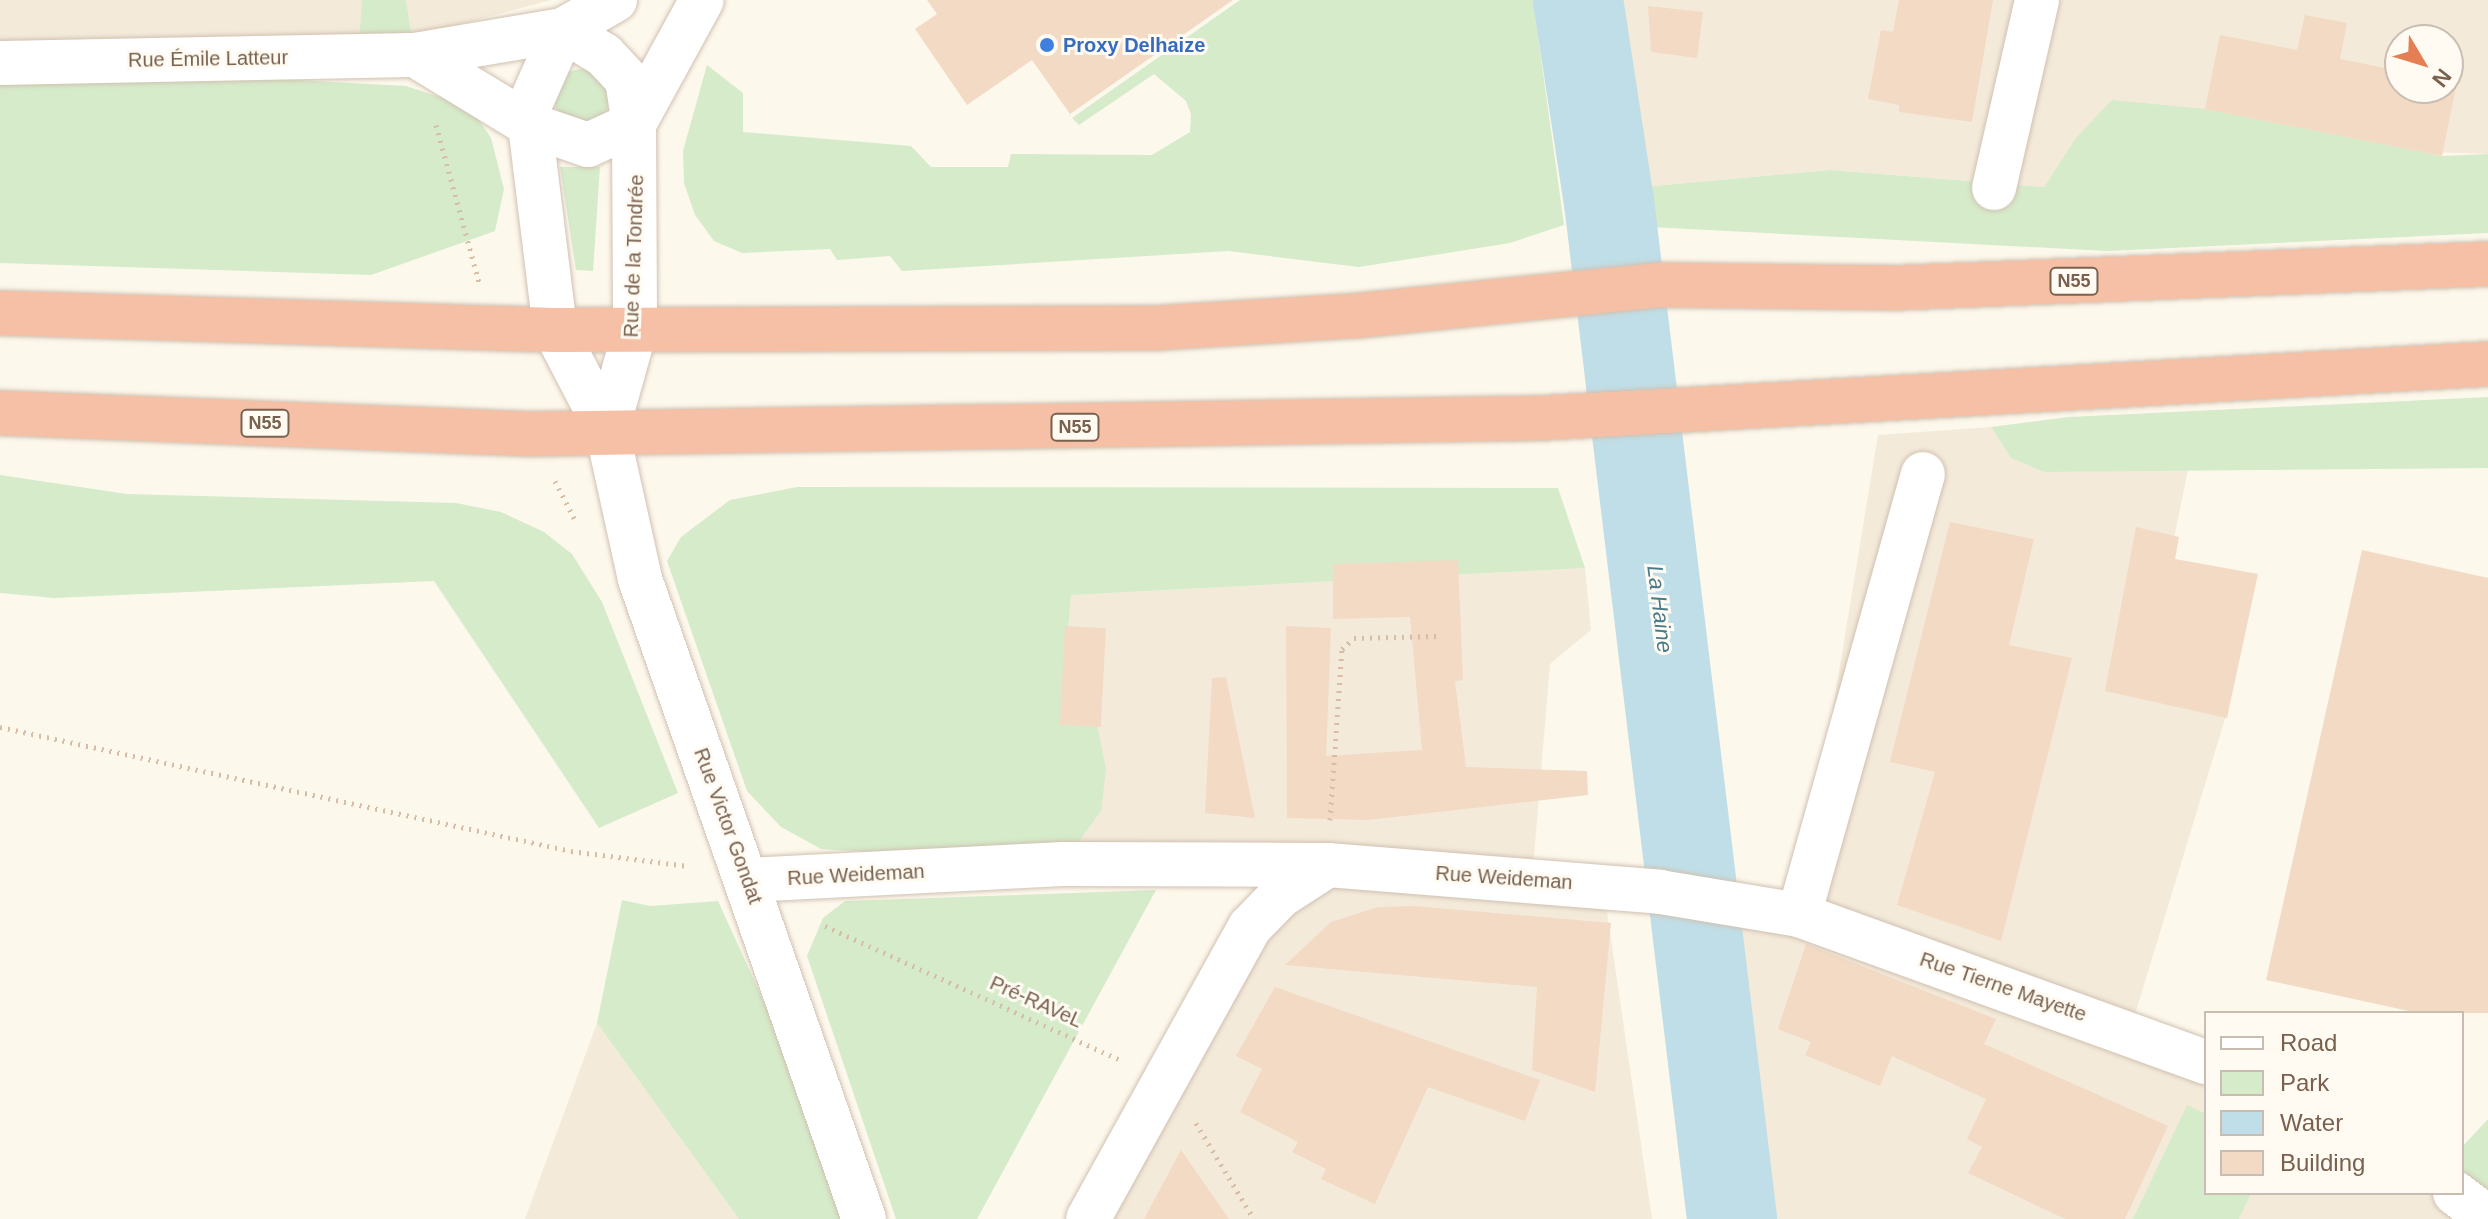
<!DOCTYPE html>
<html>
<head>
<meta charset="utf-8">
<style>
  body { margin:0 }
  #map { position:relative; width:2488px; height:1219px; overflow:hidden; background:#fdf8ec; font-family:Helvetica,sans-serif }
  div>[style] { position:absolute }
  .residential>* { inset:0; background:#f4eada }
  .green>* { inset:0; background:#d5ebca }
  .round { border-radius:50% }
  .water>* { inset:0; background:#c0dee7 }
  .river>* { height:90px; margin:-45px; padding:0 45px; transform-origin:45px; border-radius:45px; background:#c0dee7 }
  .building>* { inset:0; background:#f2dac4; transform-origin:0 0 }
  .path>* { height:5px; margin-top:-2.5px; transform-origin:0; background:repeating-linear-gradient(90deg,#d8bda6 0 2px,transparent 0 8px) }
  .roads { filter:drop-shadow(0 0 2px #d0c1b1) drop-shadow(0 0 2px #d0c1b1) }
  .minor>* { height:44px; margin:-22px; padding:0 22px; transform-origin:22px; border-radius:22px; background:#fff }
  .highway>* { height:44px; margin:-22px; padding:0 22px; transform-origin:22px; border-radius:22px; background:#f5c0a5 }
  .dots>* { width:22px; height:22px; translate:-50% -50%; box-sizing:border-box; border:4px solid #fffbf3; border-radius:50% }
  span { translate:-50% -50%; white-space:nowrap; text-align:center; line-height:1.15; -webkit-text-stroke:6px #fffbf3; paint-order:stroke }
  .shield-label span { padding:2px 6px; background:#fffbf3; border:2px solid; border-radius:6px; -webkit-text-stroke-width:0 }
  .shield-label { font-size:18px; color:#79614e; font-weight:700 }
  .shop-label { font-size:20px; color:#366cbe; font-weight:700 }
  .left { translate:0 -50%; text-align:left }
  .street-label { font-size:20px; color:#79614e }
  .water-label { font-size:22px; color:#477b8b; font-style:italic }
  .legend { position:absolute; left:2204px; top:1011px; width:260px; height:184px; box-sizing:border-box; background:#fffbf3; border:2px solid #c9bdb1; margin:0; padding:10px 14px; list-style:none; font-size:24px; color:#79614e }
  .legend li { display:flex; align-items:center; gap:16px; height:40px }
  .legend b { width:40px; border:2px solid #c9bdb1 }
  .north { position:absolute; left:2384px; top:24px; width:80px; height:80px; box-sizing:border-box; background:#fffbf3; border:2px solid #c9bdb1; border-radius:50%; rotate:128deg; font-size:22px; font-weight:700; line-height:32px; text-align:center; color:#79614e }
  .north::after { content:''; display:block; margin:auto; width:28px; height:36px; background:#e47f54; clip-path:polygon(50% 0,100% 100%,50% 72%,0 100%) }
</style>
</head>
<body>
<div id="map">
  <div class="residential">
    <div style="clip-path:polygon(0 0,362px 0,363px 12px,358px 57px,0 63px)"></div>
    <div style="clip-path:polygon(406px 0,551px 0,412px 37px)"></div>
    <div style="clip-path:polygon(evenodd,1593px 0,2488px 0,2488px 154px,2075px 139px,2044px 187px,1830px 170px,1621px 189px,1593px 0,2400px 40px,2448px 40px,2448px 88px,2400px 88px,2400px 40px)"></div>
    <div style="clip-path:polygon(1991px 427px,2011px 458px,2044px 472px,2188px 470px,2142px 694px,2228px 709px,2130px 1031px,1799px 915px,1878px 435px)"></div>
    <div style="clip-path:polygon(1585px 568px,1591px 630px,1550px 664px,1532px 880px,1063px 864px,1101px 811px,1063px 687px,1071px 595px)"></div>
    <div style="clip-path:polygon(1321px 884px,1606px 905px,1652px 1219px,1094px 1219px,1244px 945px)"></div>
    <div style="clip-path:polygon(1725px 921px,1811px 933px,2206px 1075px,2206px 1125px,2133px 1219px,1758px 1219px)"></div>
    <div style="clip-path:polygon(597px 1023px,739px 1219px,525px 1219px)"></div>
    <div style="clip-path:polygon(2247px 1193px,2431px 1193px,2466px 1219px,2234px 1219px)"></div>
  </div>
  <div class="green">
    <div style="clip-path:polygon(362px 0,406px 0,412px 37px,358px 57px)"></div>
    <div style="clip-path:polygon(1240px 0,1533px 0,1564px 225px,1510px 243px,1359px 267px,1228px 251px,902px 271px,890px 256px,837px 260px,830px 249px,742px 253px,714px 241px,695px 215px,684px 183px,683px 151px,707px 65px,743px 93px,743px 132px,911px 146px,931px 167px,1008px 167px,1011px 154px,1152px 155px,1190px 132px,1191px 114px,1186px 101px,1154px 74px,1079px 125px,1072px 118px)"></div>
    <div style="clip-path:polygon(0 64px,406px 86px,452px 101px,472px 110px,491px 138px,504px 189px,495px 231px,371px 275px,0 263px)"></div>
    <div class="round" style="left:554px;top:69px;width:56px;height:56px"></div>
    <div style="clip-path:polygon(2112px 100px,2205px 109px,2442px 156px,2488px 154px,2488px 233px,2107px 251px,1651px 227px,1621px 189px,1830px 170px,2044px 187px,2075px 139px)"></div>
    <div style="clip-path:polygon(560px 167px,600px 167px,593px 271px,576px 270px)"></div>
    <div style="clip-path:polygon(2488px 397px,2488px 468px,2044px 472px,2011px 458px,1991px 427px,2069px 417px)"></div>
    <div style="clip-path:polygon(0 475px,127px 494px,456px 503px,501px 512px,544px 532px,572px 554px,602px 602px,678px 793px,599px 828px,434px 581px,54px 598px,0 593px)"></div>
    <div style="clip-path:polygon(797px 487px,1558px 488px,1585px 568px,1071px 595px,1063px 687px,1097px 724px,1106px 769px,1101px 811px,1063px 864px,821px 849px,781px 827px,747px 791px,667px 561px,681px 537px,730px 500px)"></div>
    <div style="clip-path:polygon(1156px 890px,977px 1219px,896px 1219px,807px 956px,823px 918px,845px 901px)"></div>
    <div style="clip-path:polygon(622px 900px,650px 906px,718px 901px,863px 1219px,739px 1219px,597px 1023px)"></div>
    <div style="clip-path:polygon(2187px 1105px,2206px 1114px,2206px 1193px,2251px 1193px,2239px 1219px,2133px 1219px)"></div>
    <div style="clip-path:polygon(2488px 1119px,2488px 1218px,2462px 1193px,2462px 1147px)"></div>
  </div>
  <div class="water">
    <div style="clip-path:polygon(1683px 930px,1717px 932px,1741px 1123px,1745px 1219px,1718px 1219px,1715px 1128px)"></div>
  </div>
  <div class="river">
    <div style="left:1578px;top:0;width:204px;rotate:81.3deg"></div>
    <div style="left:1609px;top:202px;width:1024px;rotate:83.1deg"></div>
  </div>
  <div class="building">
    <div style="clip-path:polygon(927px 0,1233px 0,1070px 114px,1032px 60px,967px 105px,915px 29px,937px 14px)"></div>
    <div style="clip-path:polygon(1899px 0,1993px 0,1972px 122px,1899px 112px,1899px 105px,1868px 99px,1881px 30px,1893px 32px)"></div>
    <div style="clip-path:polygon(1648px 6px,1703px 12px,1697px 58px,1651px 52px)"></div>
    <div style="clip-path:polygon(2305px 15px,2347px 23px,2340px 59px,2400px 71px,2400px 88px,2448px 88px,2448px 80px,2457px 82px,2442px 156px,2205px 109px,2220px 35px,2297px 50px)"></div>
    <div style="clip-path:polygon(1950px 522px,2034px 539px,2009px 645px,2072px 658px,2001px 941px,1897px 905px,1935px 772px,1890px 762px)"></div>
    <div style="clip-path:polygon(2136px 527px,2179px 537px,2175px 559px,2258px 574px,2227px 718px,2105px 691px)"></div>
    <div style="clip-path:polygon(2362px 550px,2488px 578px,2488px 1013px,2418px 1013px,2266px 980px)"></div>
    <div style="clip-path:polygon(1458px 560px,1463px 680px,1455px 681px,1466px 767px,1587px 771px,1588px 795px,1368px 820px,1287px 818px,1286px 626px,1331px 628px,1326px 756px,1422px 750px,1410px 617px,1333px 619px,1333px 564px)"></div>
    <div style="left:1065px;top:626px;width:41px;height:99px;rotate:3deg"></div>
    <div style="clip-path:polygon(1226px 677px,1255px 818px,1205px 813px,1212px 678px)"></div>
    <div style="clip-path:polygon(1415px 906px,1611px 923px,1595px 1092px,1532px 1070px,1537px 987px,1285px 965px,1331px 922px,1378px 907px)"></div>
    <div style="clip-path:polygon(1806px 944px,1996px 1019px,1984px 1044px,2168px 1126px,2125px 1219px,2065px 1219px,1968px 1173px,1982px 1147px,1967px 1139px,1986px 1099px,1892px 1056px,1880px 1086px,1805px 1055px,1811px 1042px,1778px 1029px)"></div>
    <div style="clip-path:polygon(1275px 987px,1540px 1080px,1525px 1121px,1428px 1087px,1375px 1204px,1321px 1179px,1326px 1169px,1292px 1152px,1298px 1142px,1240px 1112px,1262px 1069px,1236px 1056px)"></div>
    <div style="clip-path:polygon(1181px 1150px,1229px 1219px,1144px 1219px)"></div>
  </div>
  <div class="path">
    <div style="left:436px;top:125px;width:163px;rotate:74.7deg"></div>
    <div style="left:555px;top:481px;width:42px;rotate:62.8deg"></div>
    <div style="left:0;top:727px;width:584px;rotate:12.25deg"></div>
    <div style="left:571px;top:851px;width:118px;rotate:7.3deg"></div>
    <div style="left:1330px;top:820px;width:171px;rotate:-86deg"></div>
    <div style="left:1342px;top:649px;width:16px;rotate:-43deg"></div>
    <div style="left:1354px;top:638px;width:83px;rotate:-1.4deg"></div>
    <div style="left:825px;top:926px;width:326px;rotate:24.4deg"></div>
    <div style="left:1196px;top:1123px;width:112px;rotate:58.9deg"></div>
  </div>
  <div class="roads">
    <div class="minor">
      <div style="left:615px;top:0;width:60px;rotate:150deg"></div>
      <div style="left:563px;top:30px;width:86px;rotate:113.9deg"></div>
      <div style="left:528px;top:109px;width:223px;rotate:83deg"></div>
      <div style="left:555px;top:330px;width:113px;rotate:62.5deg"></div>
      <div style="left:607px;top:430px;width:153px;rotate:77.5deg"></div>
      <div style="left:640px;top:579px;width:678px;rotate:70.71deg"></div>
      <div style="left:415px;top:55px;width:135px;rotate:31.3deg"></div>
      <div style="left:530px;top:125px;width:61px;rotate:19deg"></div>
      <div style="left:588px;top:145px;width:51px;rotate:-24.5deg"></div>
      <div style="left:0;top:63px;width:415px;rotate:-1.1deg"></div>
      <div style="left:415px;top:55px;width:150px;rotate:-9.6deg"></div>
      <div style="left:563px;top:30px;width:48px;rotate:31.4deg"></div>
      <div style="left:604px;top:55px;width:34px;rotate:47deg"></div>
      <div style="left:627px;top:80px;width:45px;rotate:81deg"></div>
      <div style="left:634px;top:124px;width:206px;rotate:89.7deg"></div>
      <div style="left:635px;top:330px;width:104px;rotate:105.6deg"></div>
      <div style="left:634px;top:124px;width:141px;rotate:-61.3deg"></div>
      <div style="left:1994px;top:188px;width:193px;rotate:-77.1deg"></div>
      <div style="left:748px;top:880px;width:315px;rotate:-2.9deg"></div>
      <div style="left:1063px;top:864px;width:265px;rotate:0.2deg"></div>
      <div style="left:1328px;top:865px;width:333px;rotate:4.6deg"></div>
      <div style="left:1660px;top:892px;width:141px;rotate:9.4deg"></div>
      <div style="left:1799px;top:915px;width:433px;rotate:19.9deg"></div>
      <div style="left:1799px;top:915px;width:458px;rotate:-74.3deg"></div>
      <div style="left:2455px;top:1193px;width:41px;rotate:37.1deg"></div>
      <div style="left:1088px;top:1219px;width:334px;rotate:-61deg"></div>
      <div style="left:1250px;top:927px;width:43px;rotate:-45.9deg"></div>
      <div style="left:1280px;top:896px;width:57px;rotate:-32.9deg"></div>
    </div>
    <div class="highway">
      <div style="left:0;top:313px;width:555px;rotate:1.75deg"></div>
      <div style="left:555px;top:330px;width:601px;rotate:-0.19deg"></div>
      <div style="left:1156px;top:328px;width:198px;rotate:-3.5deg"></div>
      <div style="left:1354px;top:316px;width:308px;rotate:-5.8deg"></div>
      <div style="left:1660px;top:285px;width:232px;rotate:0.7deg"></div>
      <div style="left:1892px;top:288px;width:596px;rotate:-2.31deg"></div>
      <div style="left:0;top:413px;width:529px;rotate:2.27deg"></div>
      <div style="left:529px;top:434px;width:1013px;rotate:-0.9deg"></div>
      <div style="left:1542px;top:418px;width:948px;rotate:-3.27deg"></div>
    </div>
  </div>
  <div class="dots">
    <div style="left:1047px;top:45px;background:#3f7fe0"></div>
  </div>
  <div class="shield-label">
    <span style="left:2074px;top:281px">N55</span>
    <span style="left:265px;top:423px">N55</span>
    <span style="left:1075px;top:427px">N55</span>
  </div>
  <div class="shop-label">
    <span class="left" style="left:1063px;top:45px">Proxy Delhaize</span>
  </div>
  <div class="street-label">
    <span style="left:208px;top:59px;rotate:-1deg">Rue Émile Latteur</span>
    <span style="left:634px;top:256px;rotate:-88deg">Rue de la Tondrée</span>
    <span style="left:728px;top:826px;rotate:70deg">Rue Victor Gondat</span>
    <span style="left:856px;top:875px;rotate:-3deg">Rue Weideman</span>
    <span style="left:1504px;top:878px;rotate:4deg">Rue Weideman</span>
    <span style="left:2003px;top:987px;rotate:19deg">Rue Tierne Mayette</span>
    <span style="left:1036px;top:1002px;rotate:24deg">Pré-RAVeL</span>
  </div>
  <div class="water-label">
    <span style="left:1660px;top:609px;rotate:83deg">La Haine</span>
  </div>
  <ul class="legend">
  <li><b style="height:10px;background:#fff"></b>Road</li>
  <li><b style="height:22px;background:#d5ebca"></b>Park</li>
  <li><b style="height:22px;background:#c0dee7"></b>Water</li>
  <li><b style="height:22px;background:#f2dac4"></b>Building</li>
  </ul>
  <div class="north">N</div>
</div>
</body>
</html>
